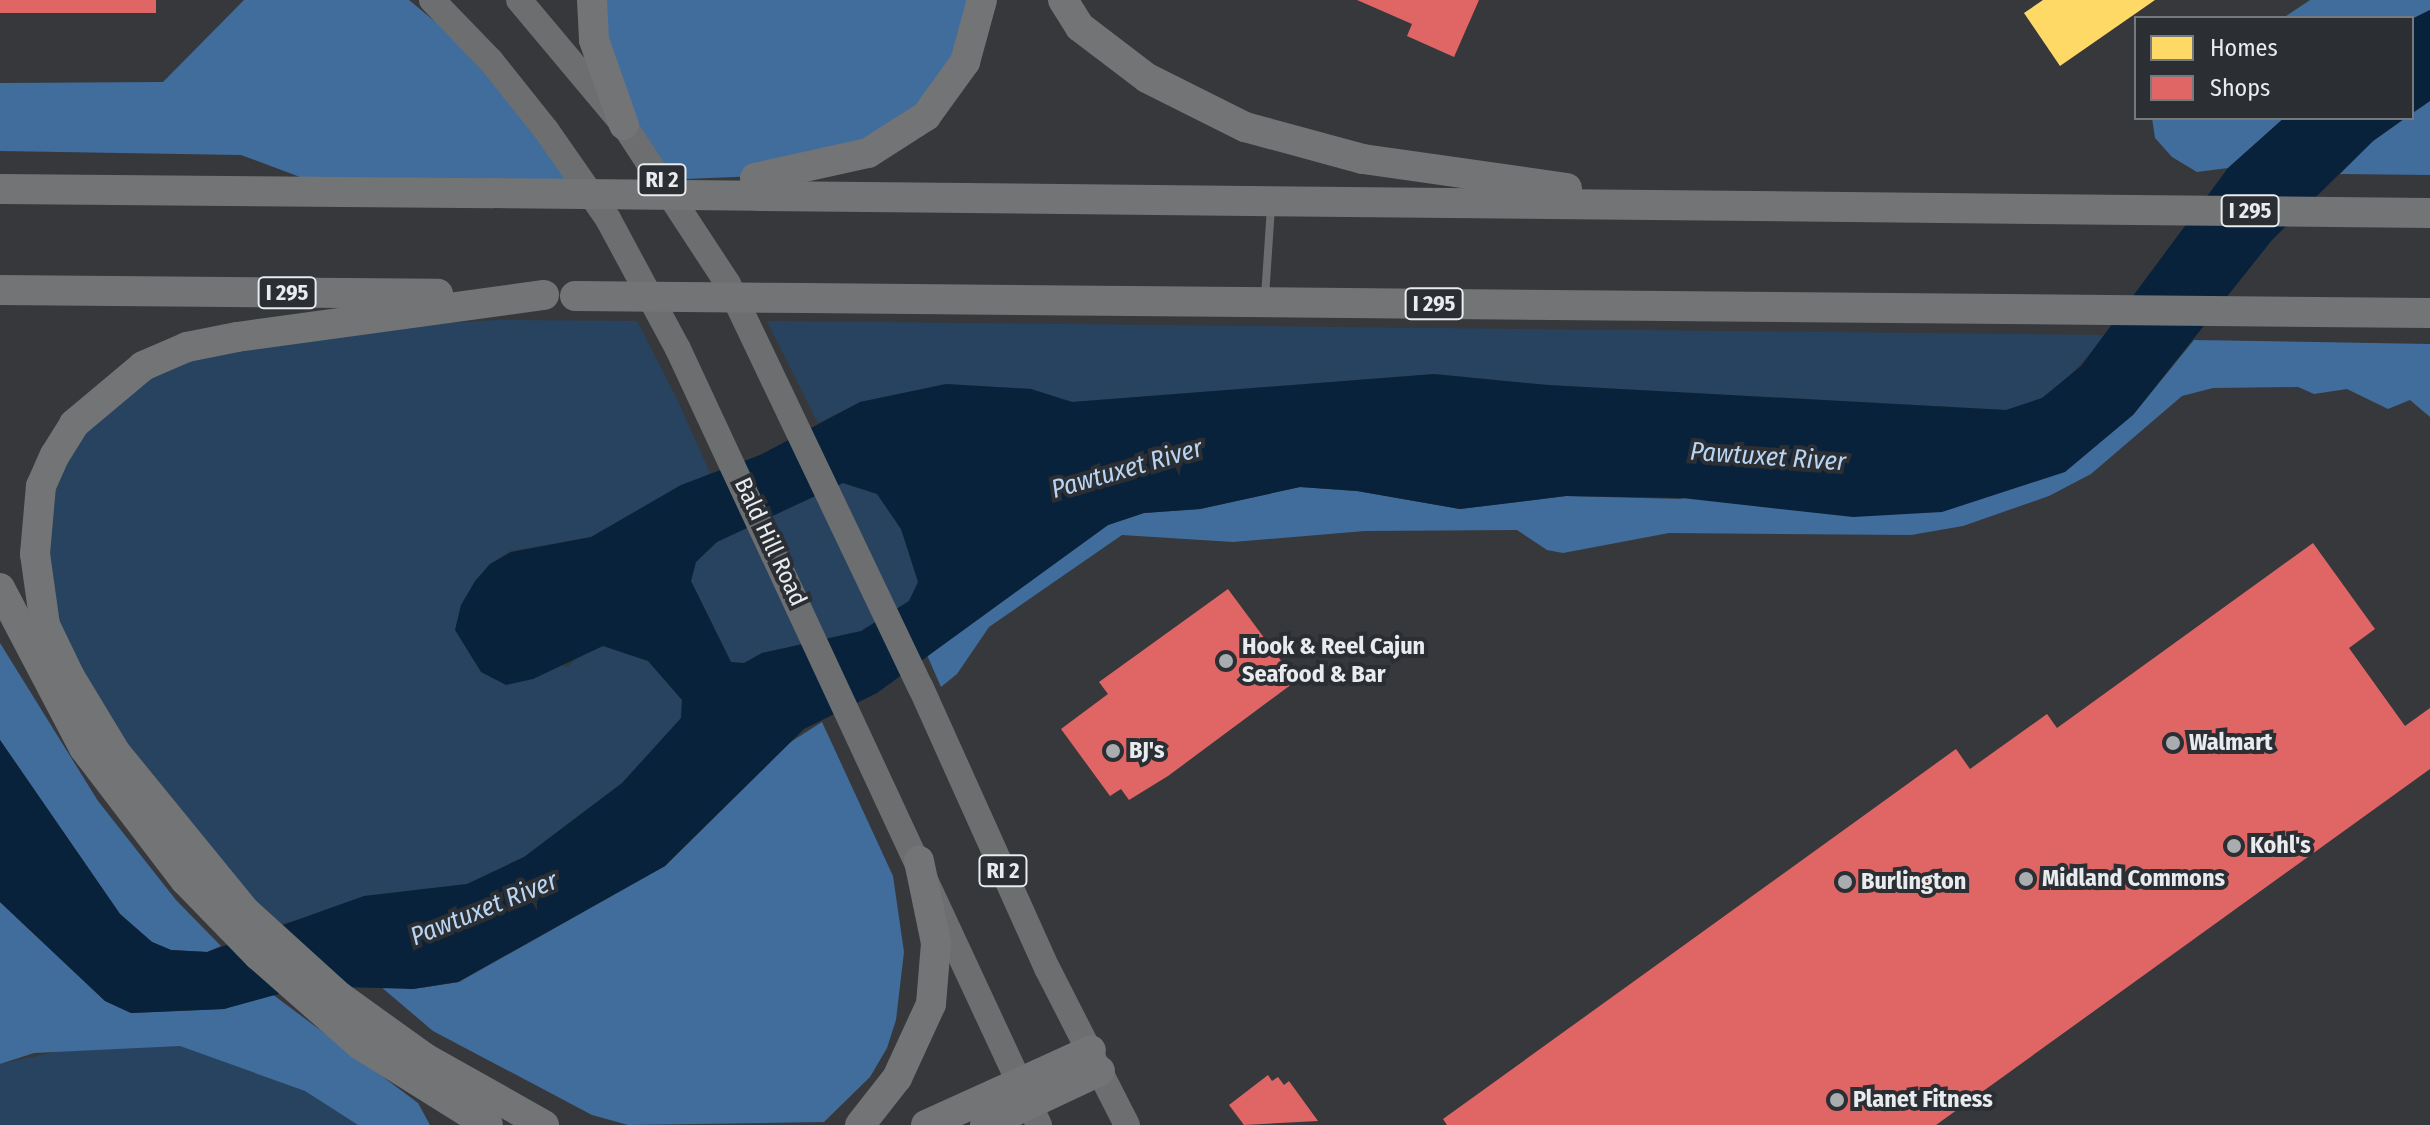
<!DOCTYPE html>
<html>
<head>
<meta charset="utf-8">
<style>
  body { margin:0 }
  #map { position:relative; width:2430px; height:1125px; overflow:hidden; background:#36383b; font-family:"Fira Sans Condensed",sans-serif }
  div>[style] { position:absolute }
  .green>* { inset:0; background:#28435f }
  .forest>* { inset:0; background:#406d9c }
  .water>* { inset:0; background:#09223b }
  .homes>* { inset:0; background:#ffd966 }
  .shops>* { inset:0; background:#e06666; transform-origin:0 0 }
  .service>* { height:8px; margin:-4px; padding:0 4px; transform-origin:4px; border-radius:4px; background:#6c6d6e }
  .primary>* { height:26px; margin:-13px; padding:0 13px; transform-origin:13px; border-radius:13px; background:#6c6e6f }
  .motorway>* { height:30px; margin:-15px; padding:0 15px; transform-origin:15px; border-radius:15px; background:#727476 }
  .motorway-bridge>* { height:30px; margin:-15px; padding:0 15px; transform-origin:15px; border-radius:15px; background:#727476 }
  .dots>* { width:22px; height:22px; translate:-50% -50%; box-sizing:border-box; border:4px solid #2b2e32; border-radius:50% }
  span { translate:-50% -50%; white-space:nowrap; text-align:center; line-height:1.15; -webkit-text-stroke:8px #2b2e32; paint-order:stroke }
  .shield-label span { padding:2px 6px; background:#2b2e32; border:2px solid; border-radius:6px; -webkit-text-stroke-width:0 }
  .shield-label { font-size:22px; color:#e9ecee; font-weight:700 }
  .street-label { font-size:24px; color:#e9ecee }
  .poi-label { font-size:24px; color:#e9ecee; font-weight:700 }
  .left { translate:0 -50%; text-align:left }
  .water-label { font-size:26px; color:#b8d5f3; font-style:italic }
  .legend { position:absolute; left:2134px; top:16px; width:280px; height:104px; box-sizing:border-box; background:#2b2e32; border:2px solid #777a7d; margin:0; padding:10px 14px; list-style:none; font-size:24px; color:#e9ecee }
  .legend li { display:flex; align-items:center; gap:16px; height:40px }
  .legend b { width:40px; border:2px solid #777a7d }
</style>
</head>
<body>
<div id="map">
  <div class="green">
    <div style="clip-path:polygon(496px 320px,637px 321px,677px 399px,710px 473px,591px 537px,511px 551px,490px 564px,475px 582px,566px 668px,589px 648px,603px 646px,648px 661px,682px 700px,682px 718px,622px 783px,524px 857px,467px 884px,364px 896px,317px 917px,278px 924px,240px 888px,131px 755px,53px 617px,45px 515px,67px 453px,116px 394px,192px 356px,416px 325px)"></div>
    <div style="clip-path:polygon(767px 321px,2107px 335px,2062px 384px,2042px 398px,2006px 410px,1548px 385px,1434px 374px,1072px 402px,1031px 389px,946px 384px,860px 402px,818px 423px)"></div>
    <div style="clip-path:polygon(843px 483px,877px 494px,901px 529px,919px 582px,909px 601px,861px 631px,762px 653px,744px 663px,731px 662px,691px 581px,696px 562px,717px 542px)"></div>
    <div style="clip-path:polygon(138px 1018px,151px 1046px,180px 1046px,256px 1071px,305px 1091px,358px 1125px,0 1125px,0 1064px,70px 1049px)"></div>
  </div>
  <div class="forest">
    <div style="clip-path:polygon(244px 0,409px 0,468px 49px,578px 179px,324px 186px,241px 155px,0 151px,0 83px,163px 82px)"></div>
    <div style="clip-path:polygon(593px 0,980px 0,966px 55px,869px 151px,760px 176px,660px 180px,625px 129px)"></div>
    <div style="clip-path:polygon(2310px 0,2430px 0,2430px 10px,2412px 19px,2283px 18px)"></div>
    <div style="clip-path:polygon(2430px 101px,2430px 175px,2340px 174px,2373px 141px)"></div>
    <div style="clip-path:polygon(2152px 118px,2284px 118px,2228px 168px,2197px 172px,2172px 157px,2155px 138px)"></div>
    <div style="clip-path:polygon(2194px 340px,2430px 344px,2430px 417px,2410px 400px,2388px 409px,2347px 389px,2314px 394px,2298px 387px,2213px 388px,2182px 396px,2091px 474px,2049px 496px,1963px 526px,1911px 535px,1669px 533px,1563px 553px,1547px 550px,1517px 530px,1365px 531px,1233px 542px,1122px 535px,989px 627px,957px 674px,941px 687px,927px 655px,1108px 525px,1144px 513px,1200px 509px,1300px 487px,1357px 491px,1460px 509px,1566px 496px,1680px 499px,2133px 415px)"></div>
    <div style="clip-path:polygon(0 643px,98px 801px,176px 900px,221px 946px,207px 952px,171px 950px,152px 942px,120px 914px,0 740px)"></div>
    <div style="clip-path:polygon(822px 722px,893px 876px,904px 952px,896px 1020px,887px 1048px,870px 1077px,824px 1122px,628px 1125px,592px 1115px,433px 1031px,380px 986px,413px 989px,459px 982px,665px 866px,778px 750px)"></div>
    <div style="clip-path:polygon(0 902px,105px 1001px,131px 1013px,224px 1009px,272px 994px,418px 1103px,430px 1125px,358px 1125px,305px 1091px,180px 1046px,34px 1053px,0 1064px)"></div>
  </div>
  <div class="water">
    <div style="clip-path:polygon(2430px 10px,2430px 101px,2412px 113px,2412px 19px)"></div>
    <div style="clip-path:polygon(evenodd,2284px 118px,2405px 118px,2373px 141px,2272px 240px,2133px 415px,2065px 472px,1942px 512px,1853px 517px,1682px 498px,1566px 496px,1460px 509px,1357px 491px,1300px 487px,1200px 509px,1144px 513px,1108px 525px,877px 693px,804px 729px,665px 866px,458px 982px,413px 989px,308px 986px,224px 1009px,131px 1013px,105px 1001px,0 902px,0 740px,120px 914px,152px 942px,171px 950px,207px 952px,364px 896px,467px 884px,524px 857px,622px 783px,681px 718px,682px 700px,648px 661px,603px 646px,533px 679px,506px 685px,481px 672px,455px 630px,461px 605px,475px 581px,490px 564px,511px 552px,591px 537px,681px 485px,760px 455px,860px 402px,946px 384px,1031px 389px,1072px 402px,1434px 374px,1548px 385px,2006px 410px,2042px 398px,2081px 366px,2228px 168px,2284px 118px,843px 483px,877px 494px,901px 529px,918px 582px,909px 601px,861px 631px,762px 653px,744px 663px,731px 662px,691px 581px,696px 562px,717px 542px,843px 483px)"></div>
  </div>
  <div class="homes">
    <div style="clip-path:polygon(2043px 0,2155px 0,2060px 66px,2024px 13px)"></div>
  </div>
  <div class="shops">
    <div style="left:0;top:0;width:156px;height:13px"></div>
    <div style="clip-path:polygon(1357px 0,1479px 0,1454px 57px,1407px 36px,1412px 24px)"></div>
    <div style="clip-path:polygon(2313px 543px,2375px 629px,2349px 648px,2405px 726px,2430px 708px,2430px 769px,1936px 1125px,1447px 1125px,1443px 1119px,1956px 749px,1970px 769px,2047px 714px,2057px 728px)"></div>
    <div style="clip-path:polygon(1228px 589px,1296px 681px,1168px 776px,1129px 800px,1121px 789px,1110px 796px,1061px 729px,1108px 694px,1099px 682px)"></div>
    <div style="clip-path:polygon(1268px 1075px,1272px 1081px,1278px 1077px,1284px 1085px,1289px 1081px,1318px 1121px,1244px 1125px,1229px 1105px)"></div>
  </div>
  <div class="service">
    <div style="left:1265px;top:297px;width:90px;rotate:-86.2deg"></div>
  </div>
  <div class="primary">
    <div style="left:432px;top:0;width:85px;rotate:46deg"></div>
    <div style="left:491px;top:61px;width:88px;rotate:51.4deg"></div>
    <div style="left:546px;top:130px;width:108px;rotate:55.1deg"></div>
    <div style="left:608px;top:219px;width:148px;rotate:61.7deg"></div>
    <div style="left:678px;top:349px;width:856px;rotate:65.05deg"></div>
    <div style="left:519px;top:0;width:163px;rotate:50deg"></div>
    <div style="left:624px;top:125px;width:190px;rotate:56.8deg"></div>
    <div style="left:728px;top:284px;width:448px;rotate:64.5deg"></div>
    <div style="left:921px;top:688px;width:307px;rotate:65.8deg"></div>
    <div style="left:1047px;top:968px;width:176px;rotate:63deg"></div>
  </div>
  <div class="motorway">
    <div style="left:592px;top:0;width:40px;rotate:87.1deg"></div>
    <div style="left:594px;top:40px;width:90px;rotate:70.6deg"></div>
    <div style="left:1063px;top:0;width:32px;rotate:58deg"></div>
    <div style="left:1080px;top:27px;width:84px;rotate:37.3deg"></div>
    <div style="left:1147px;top:78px;width:110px;rotate:26.6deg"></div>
    <div style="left:1245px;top:127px;width:122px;rotate:15.2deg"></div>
    <div style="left:1363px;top:159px;width:206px;rotate:8.1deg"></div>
    <div style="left:755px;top:178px;width:116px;rotate:-12.5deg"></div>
    <div style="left:868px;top:153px;width:69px;rotate:-32.5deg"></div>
    <div style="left:926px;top:116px;width:67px;rotate:-54.2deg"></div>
    <div style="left:965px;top:62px;width:64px;rotate:-74.7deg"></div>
    <div style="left:0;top:189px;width:493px;rotate:0.5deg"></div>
    <div style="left:759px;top:196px;width:1671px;rotate:0.58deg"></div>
    <div style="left:0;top:290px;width:438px;rotate:0.5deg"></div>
    <div style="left:805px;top:298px;width:1625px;rotate:0.53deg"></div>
    <div style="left:0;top:588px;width:181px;rotate:62.3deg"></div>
    <div style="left:84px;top:748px;width:166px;rotate:52.6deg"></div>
    <div style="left:185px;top:880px;width:106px;rotate:45.8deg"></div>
    <div style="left:259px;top:956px;width:133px;rotate:41.3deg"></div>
    <div style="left:359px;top:1044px;width:152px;rotate:32.1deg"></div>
    <div style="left:544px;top:1125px;width:137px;rotate:-150.6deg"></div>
    <div style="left:425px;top:1058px;width:105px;rotate:-144.3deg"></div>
    <div style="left:340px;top:997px;width:128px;rotate:-137.8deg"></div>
    <div style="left:245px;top:911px;width:204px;rotate:-129.2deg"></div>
    <div style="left:116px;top:753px;width:89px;rotate:-121.2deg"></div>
    <div style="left:70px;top:677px;width:58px;rotate:-115.7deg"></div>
    <div style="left:45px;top:625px;width:72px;rotate:-98deg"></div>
    <div style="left:35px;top:554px;width:68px;rotate:-85deg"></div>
    <div style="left:41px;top:486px;width:34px;rotate:-66deg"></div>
    <div style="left:55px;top:455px;width:36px;rotate:-58deg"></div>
    <div style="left:74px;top:424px;width:90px;rotate:-40deg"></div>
    <div style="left:143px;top:366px;width:48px;rotate:-23.4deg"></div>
    <div style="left:187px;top:347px;width:51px;rotate:-11.3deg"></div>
    <div style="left:237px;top:337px;width:310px;rotate:-7.8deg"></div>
    <div style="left:860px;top:1125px;width:60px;rotate:-51.8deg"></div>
    <div style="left:897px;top:1078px;width:81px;rotate:-65.3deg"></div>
    <div style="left:931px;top:1004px;width:61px;rotate:-85.3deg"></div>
    <div style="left:936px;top:943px;width:84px;rotate:-101.7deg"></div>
    <div style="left:926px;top:1125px;width:181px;rotate:-24.4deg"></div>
    <div style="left:985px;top:1125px;width:127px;rotate:-25.2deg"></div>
  </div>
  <div class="motorway-bridge">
    <div style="left:493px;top:193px;width:266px;rotate:0.6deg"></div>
    <div style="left:575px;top:296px;width:230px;rotate:0.5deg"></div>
  </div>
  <div class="dots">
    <div style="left:1226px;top:661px;background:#aaadaf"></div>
    <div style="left:2173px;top:743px;background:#aaadaf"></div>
    <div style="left:1113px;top:751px;background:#aaadaf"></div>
    <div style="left:2234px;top:846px;background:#aaadaf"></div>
    <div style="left:2026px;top:879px;background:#aaadaf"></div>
    <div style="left:1845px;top:882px;background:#aaadaf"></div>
    <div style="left:1837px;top:1100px;background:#aaadaf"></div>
  </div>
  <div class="shield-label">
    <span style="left:662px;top:180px">RI 2</span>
    <span style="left:2250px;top:211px">I 295</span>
    <span style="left:287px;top:293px">I 295</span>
    <span style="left:1434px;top:304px">I 295</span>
    <span style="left:1003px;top:871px">RI 2</span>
  </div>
  <div class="street-label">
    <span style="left:770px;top:542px;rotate:65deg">Bald Hill Road</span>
  </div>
  <div class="poi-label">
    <span class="left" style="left:1242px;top:661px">Hook &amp; Reel Cajun<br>Seafood &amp; Bar</span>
    <span class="left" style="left:2189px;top:743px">Walmart</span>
    <span class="left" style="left:1129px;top:751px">BJ's</span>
    <span class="left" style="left:2250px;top:846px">Kohl's</span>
    <span class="left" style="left:2042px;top:879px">Midland Commons</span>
    <span class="left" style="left:1861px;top:882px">Burlington</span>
    <span class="left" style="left:1853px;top:1100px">Planet Fitness</span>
  </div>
  <div class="water-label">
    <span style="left:1768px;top:457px;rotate:4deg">Pawtuxet River</span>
    <span style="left:1127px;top:469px;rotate:-16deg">Pawtuxet River</span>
    <span style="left:484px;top:909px;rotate:-22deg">Pawtuxet River</span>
  </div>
  <ul class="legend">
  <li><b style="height:22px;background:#ffd966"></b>Homes</li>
  <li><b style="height:22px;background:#e06666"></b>Shops</li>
  </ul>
</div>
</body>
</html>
